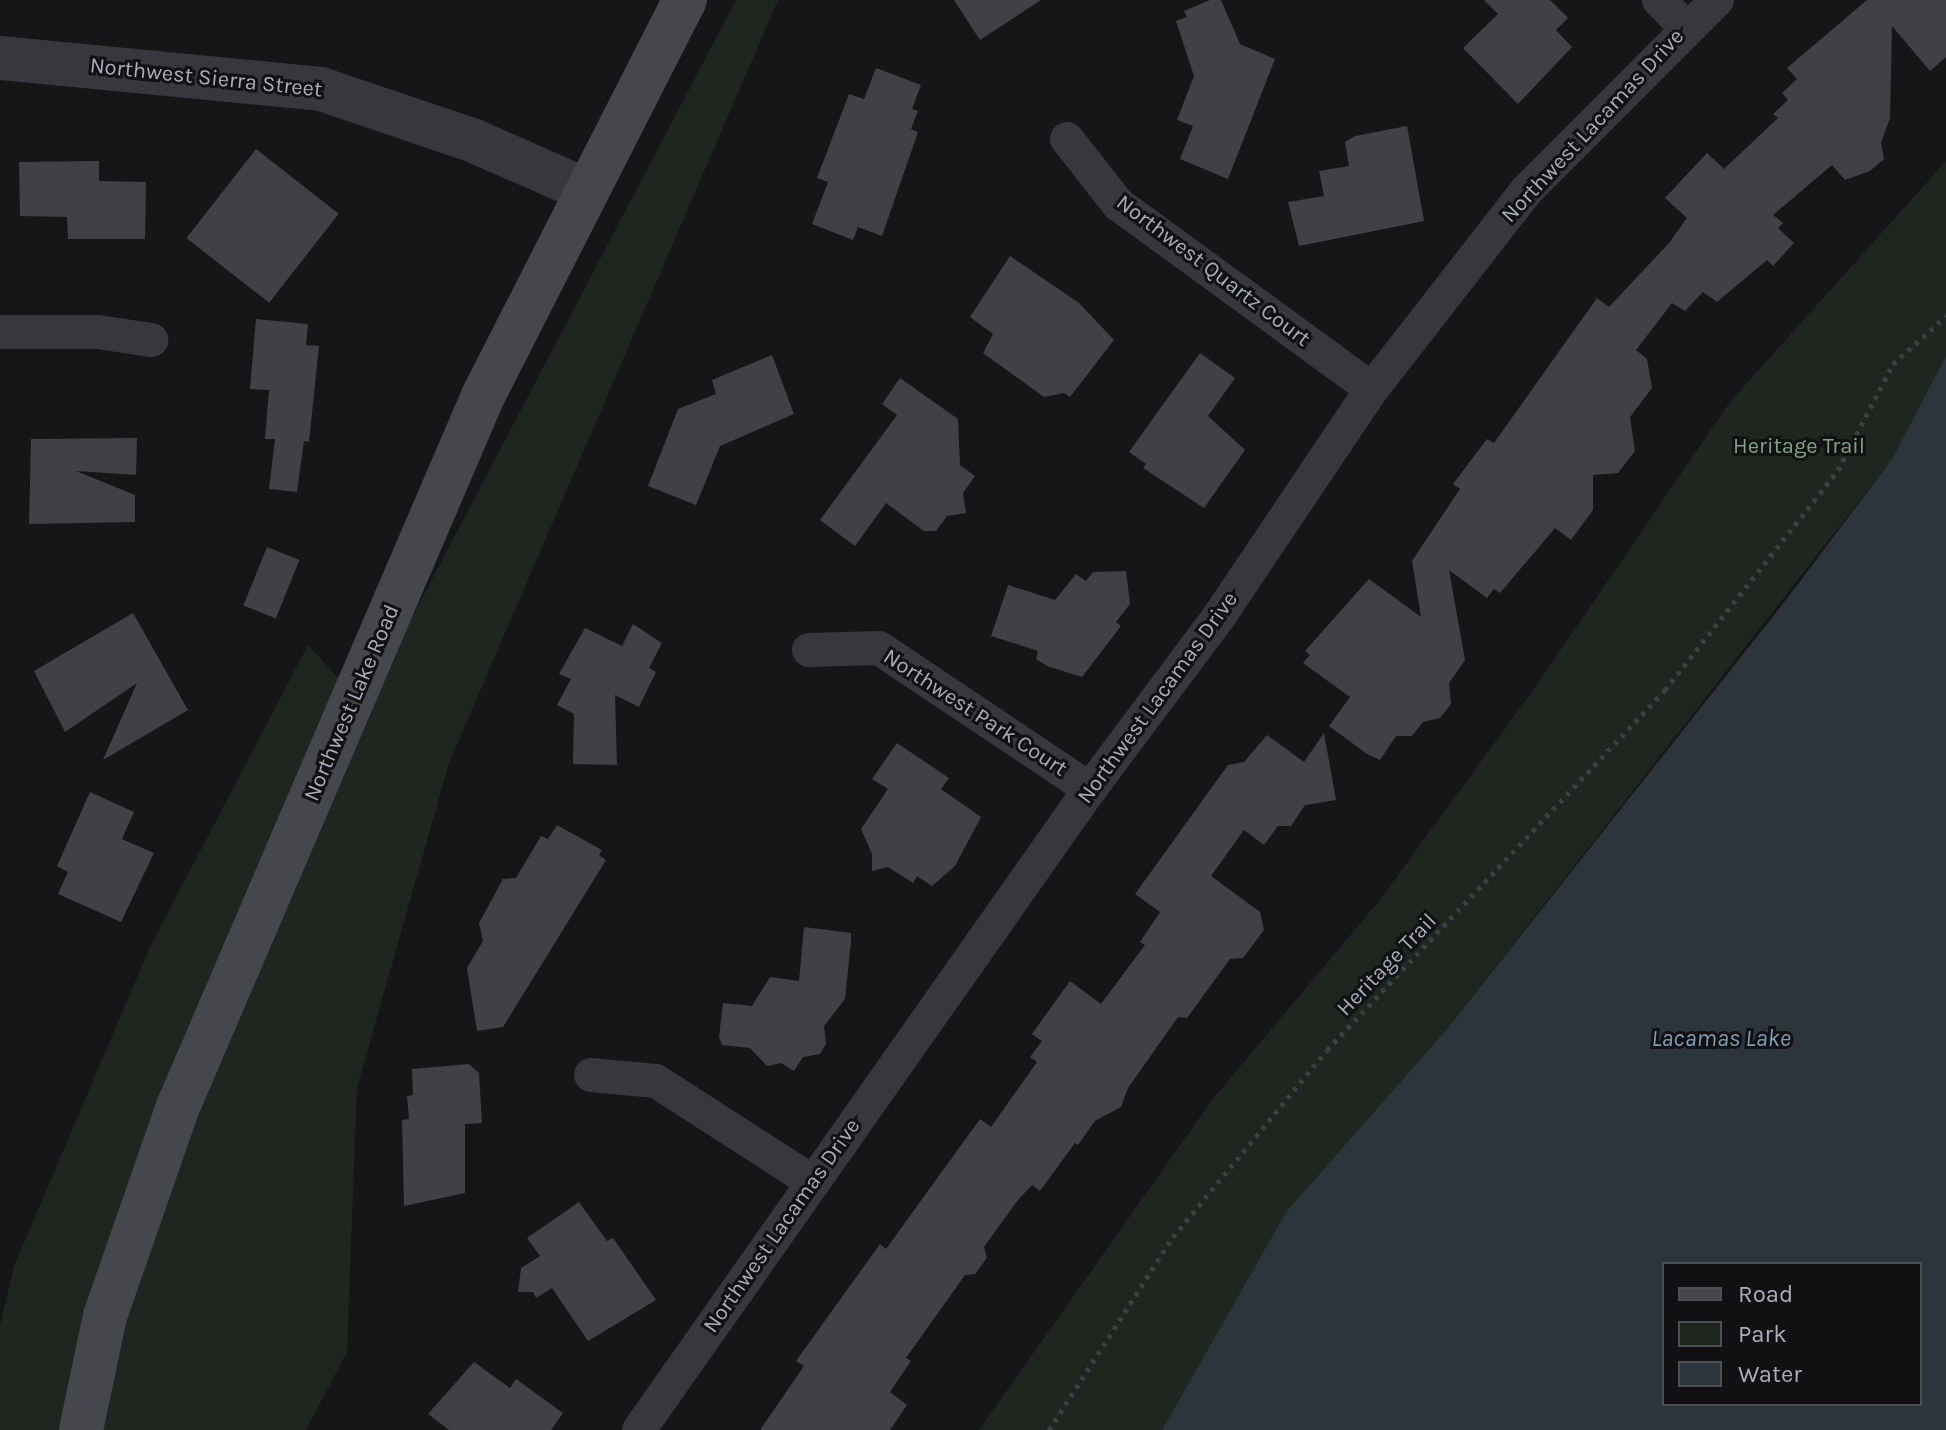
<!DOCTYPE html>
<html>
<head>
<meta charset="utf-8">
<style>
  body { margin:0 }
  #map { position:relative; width:1946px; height:1430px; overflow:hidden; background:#161618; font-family:Karla,sans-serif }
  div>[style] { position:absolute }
  .green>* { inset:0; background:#1e261f }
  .water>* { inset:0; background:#2c353c }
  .building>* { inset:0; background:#404145; transform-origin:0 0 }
  .path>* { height:5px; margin-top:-2.5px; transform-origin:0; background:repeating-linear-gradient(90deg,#3d3f44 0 4px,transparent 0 10px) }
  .minor>* { height:34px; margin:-17px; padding:0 17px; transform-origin:17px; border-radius:17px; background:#37383d }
  .tertiary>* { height:44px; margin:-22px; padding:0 22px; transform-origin:22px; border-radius:22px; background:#37383d }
  .secondary>* { height:44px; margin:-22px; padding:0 22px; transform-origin:22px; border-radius:22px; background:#45474d }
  span { translate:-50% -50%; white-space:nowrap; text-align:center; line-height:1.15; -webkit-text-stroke:6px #111113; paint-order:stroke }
  .street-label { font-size:22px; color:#a8adb8 }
  .park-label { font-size:22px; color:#7fa381 }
  .water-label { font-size:24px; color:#7f9bb3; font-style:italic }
  .legend { position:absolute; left:1662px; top:1262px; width:260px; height:144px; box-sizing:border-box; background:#111113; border:2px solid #4d4f55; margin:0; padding:10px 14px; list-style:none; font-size:24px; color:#a8adb8 }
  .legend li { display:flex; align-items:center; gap:16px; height:40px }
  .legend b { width:40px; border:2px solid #4d4f55 }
</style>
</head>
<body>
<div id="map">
  <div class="green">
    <div style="clip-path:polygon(736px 0,778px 0,449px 763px,357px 1088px,347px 1352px,306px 1430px,89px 1430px,165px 1164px,364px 709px)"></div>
    <div style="clip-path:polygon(1946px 161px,1946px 356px,1892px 459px,1447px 1029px,1286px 1212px,1162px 1430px,979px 1430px,1212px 1100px,1379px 901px,1536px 686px,1730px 402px)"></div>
    <div style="clip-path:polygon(308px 645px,341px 681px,67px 1430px,0 1430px,0 1326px,14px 1266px,150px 947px)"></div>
  </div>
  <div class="water">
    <div style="clip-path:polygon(evenodd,1946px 356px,1946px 1430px,1162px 1430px,1286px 1212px,1447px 1029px,1789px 596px,1892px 459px,1946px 356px,1664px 1264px,1920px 1264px,1920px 1404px,1664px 1404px,1664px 1264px)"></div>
  </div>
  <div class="building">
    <div style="clip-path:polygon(954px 0,1041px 0,980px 40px)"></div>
    <div style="clip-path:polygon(1210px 0,1221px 0,1240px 44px,1275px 59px,1228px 179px,1180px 159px,1193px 126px,1177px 120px,1194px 76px,1176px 21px,1187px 17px,1184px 11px)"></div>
    <div style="clip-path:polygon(1484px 0,1550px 0,1568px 18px,1556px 30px,1572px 47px,1518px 104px,1463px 48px,1498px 14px)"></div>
    <div style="clip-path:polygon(1867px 0,1946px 0,1946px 57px,1930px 71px,1892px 26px,1890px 118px,1881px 143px,1884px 159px,1870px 171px,1845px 180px,1832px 165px,1773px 215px,1783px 223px,1778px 228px,1794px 243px,1773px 266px,1767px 260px,1717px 302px,1703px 292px,1685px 311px,1672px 303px,1636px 350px,1647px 359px,1652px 388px,1630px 417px,1635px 451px,1618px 473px,1593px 475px,1593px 510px,1571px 540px,1555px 528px,1500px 593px,1494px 589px,1487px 598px,1449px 570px,1465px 660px,1449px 683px,1451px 704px,1440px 718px,1423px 722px,1412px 736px,1396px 736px,1380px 760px,1367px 754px,1329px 726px,1350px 697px,1303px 663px,1310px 655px,1305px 651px,1369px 579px,1421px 617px,1412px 561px,1460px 489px,1453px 484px,1487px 439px,1494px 443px,1597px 298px,1609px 307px,1669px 243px,1687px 218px,1665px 198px,1707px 153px,1724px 169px,1778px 118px,1773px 114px,1788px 100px,1782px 93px,1797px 79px,1787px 68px)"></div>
    <div style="clip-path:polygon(876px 68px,921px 85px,912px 109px,918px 111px,911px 129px,918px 132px,882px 236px,858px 227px,853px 240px,812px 224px,828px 182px,817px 178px,849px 94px,864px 99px)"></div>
    <div style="clip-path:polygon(1407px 126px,1424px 221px,1299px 246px,1288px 202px,1324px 196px,1319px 171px,1349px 166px,1345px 142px,1355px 136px)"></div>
    <div style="left:256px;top:149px;width:105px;height:113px;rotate:38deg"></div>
    <div style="clip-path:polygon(99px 161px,99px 181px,146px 182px,145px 239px,68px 239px,67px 217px,20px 216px,19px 162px)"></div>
    <div style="clip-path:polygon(1010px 256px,1079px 303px,1114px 340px,1070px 397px,1064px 393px,1044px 397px,983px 353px,993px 334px,970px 317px)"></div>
    <div style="clip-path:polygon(256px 319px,308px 324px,306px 345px,319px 346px,309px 442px,304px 441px,297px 492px,269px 489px,275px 439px,265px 439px,269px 390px,250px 389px)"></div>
    <div style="clip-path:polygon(1200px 353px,1235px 378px,1208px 416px,1245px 450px,1204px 508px,1143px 468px,1146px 464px,1129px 452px)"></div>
    <div style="clip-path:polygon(772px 355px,794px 414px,720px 446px,696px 505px,648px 486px,678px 409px,716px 394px,712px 380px)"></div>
    <div style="clip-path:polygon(900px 378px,958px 419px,960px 465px,975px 476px,963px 493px,966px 513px,947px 516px,936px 531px,924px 531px,886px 503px,855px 546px,820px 520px,897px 415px,882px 404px)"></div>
    <div style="clip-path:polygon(137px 438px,136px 475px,76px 471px,135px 495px,135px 522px,29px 524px,31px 439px)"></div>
    <div style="left:267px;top:547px;width:35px;height:63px;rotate:22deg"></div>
    <div style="clip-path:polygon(1126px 571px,1130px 604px,1116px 622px,1121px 626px,1082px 677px,1047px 666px,1036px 659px,1038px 651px,991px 636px,1008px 585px,1055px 600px,1076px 574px,1086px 581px,1093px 572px)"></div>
    <div style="clip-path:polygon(133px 613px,188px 710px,103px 760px,137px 683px,65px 732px,34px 671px)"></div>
    <div style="clip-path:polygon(633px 624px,662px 643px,649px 668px,656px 672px,639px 707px,615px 695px,617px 765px,573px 764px,574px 714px,557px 705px,571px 679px,559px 674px,585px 628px,622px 646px)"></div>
    <div style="clip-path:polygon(1324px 733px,1336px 800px,1305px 805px,1291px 826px,1278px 826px,1264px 845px,1244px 830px,1211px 876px,1260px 912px,1264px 930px,1243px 958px,1230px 959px,1187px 1018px,1178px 1017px,1128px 1088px,1121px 1107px,1095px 1121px,1078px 1145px,1075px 1143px,1040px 1191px,1032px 1185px,1018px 1200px,984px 1247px,987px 1258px,975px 1274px,965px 1275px,906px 1358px,911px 1361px,890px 1392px,907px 1405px,890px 1430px,760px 1430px,804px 1366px,796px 1361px,880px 1244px,886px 1249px,980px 1119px,991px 1127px,1037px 1062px,1030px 1057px,1042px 1041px,1032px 1034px,1070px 981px,1101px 1004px,1145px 945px,1140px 942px,1160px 912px,1135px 894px,1228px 765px,1244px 762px,1267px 735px,1304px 762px)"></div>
    <div style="clip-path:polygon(897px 743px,949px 778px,941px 789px,981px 817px,955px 866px,932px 886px,917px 876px,913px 883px,888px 867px,872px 871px,872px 854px,861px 829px,888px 789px,872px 779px)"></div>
    <div style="clip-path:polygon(90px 792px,134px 812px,122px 839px,154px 853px,121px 922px,58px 894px,68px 872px,57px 866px)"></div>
    <div style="clip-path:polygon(557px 825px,602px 850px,599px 855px,606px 860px,503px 1027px,477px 1031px,467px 968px,483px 941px,479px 923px,503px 879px,516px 878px,541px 836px,548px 839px)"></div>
    <div style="clip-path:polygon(804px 927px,851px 933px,851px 941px,845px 999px,824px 1026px,826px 1044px,820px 1054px,803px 1057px,794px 1071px,781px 1063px,767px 1066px,750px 1048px,722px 1045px,719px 1037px,723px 1003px,752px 1006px,770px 977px,799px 981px)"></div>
    <div style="clip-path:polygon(469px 1064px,479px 1073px,482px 1123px,465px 1124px,465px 1193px,404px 1206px,402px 1120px,409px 1119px,407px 1096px,413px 1095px,412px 1069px)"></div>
    <div style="clip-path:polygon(579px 1202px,607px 1241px,613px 1238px,656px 1300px,588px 1341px,552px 1288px,536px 1298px,533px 1292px,518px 1292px,521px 1268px,540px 1256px,527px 1238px)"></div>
    <div style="clip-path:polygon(474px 1362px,510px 1388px,516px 1379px,563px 1413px,551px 1430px,449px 1430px,428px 1414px)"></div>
  </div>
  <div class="path">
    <div style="left:1049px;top:1430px;width:229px;rotate:-57.3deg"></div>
    <div style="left:1173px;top:1237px;width:242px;rotate:-50.5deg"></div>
    <div style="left:1327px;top:1050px;width:494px;rotate:-46.8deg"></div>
    <div style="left:1665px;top:690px;width:280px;rotate:-51.8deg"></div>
    <div style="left:1838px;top:470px;width:119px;rotate:-62.6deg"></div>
    <div style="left:1893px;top:364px;width:72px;rotate:-42.2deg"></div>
  </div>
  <div class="minor">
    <div style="left:1659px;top:0;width:37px;rotate:46deg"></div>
    <div style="left:1067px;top:139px;width:83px;rotate:51.9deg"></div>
    <div style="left:1118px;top:204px;width:314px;rotate:36.1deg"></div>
    <div style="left:0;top:332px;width:98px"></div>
    <div style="left:98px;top:332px;width:54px;rotate:8.6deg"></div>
    <div style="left:809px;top:650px;width:70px;rotate:-1.6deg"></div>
    <div style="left:879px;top:648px;width:254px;rotate:33.8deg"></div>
    <div style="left:591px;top:1075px;width:65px;rotate:5.3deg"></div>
    <div style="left:656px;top:1081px;width:187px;rotate:32.8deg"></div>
    <div style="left:639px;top:1430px;width:784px;rotate:-54.87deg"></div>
    <div style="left:1090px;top:789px;width:217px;rotate:-53.2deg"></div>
    <div style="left:1220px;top:615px;width:272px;rotate:-56.1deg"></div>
    <div style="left:1372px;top:389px;width:251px;rotate:-52.1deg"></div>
    <div style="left:1526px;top:191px;width:270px;rotate:-45deg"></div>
  </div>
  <div class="tertiary">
    <div style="left:0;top:58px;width:322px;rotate:5.5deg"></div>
    <div style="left:321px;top:89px;width:159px;rotate:18.7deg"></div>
    <div style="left:472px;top:140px;width:124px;rotate:23.7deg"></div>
  </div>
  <div class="secondary">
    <div style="left:81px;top:1430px;width:116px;rotate:-78.1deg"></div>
    <div style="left:105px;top:1316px;width:219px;rotate:-70.8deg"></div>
    <div style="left:177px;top:1109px;width:776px;rotate:-66.77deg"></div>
    <div style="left:483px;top:396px;width:445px;rotate:-63deg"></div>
  </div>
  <div class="street-label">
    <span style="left:206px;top:78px;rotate:6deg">Northwest Sierra Street</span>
    <span style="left:1593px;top:126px;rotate:-47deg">Northwest Lacamas Drive</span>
    <span style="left:1213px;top:271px;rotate:37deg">Northwest Quartz Court</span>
    <span style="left:1158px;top:698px;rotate:-54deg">Northwest Lacamas Drive</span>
    <span style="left:352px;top:703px;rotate:-67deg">Northwest Lake Road</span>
    <span style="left:975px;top:713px;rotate:33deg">Northwest Park Court</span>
    <span style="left:1387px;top:965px;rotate:-46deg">Heritage Trail</span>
    <span style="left:782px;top:1226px;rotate:-55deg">Northwest Lacamas Drive</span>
  </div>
  <div class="park-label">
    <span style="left:1799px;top:447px">Heritage Trail</span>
  </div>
  <div class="water-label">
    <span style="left:1721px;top:1039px">Lacamas Lake</span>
  </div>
  <ul class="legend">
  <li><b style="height:10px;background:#45474d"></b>Road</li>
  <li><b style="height:22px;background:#1e261f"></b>Park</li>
  <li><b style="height:22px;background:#2c353c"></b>Water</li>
  </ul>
</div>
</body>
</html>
